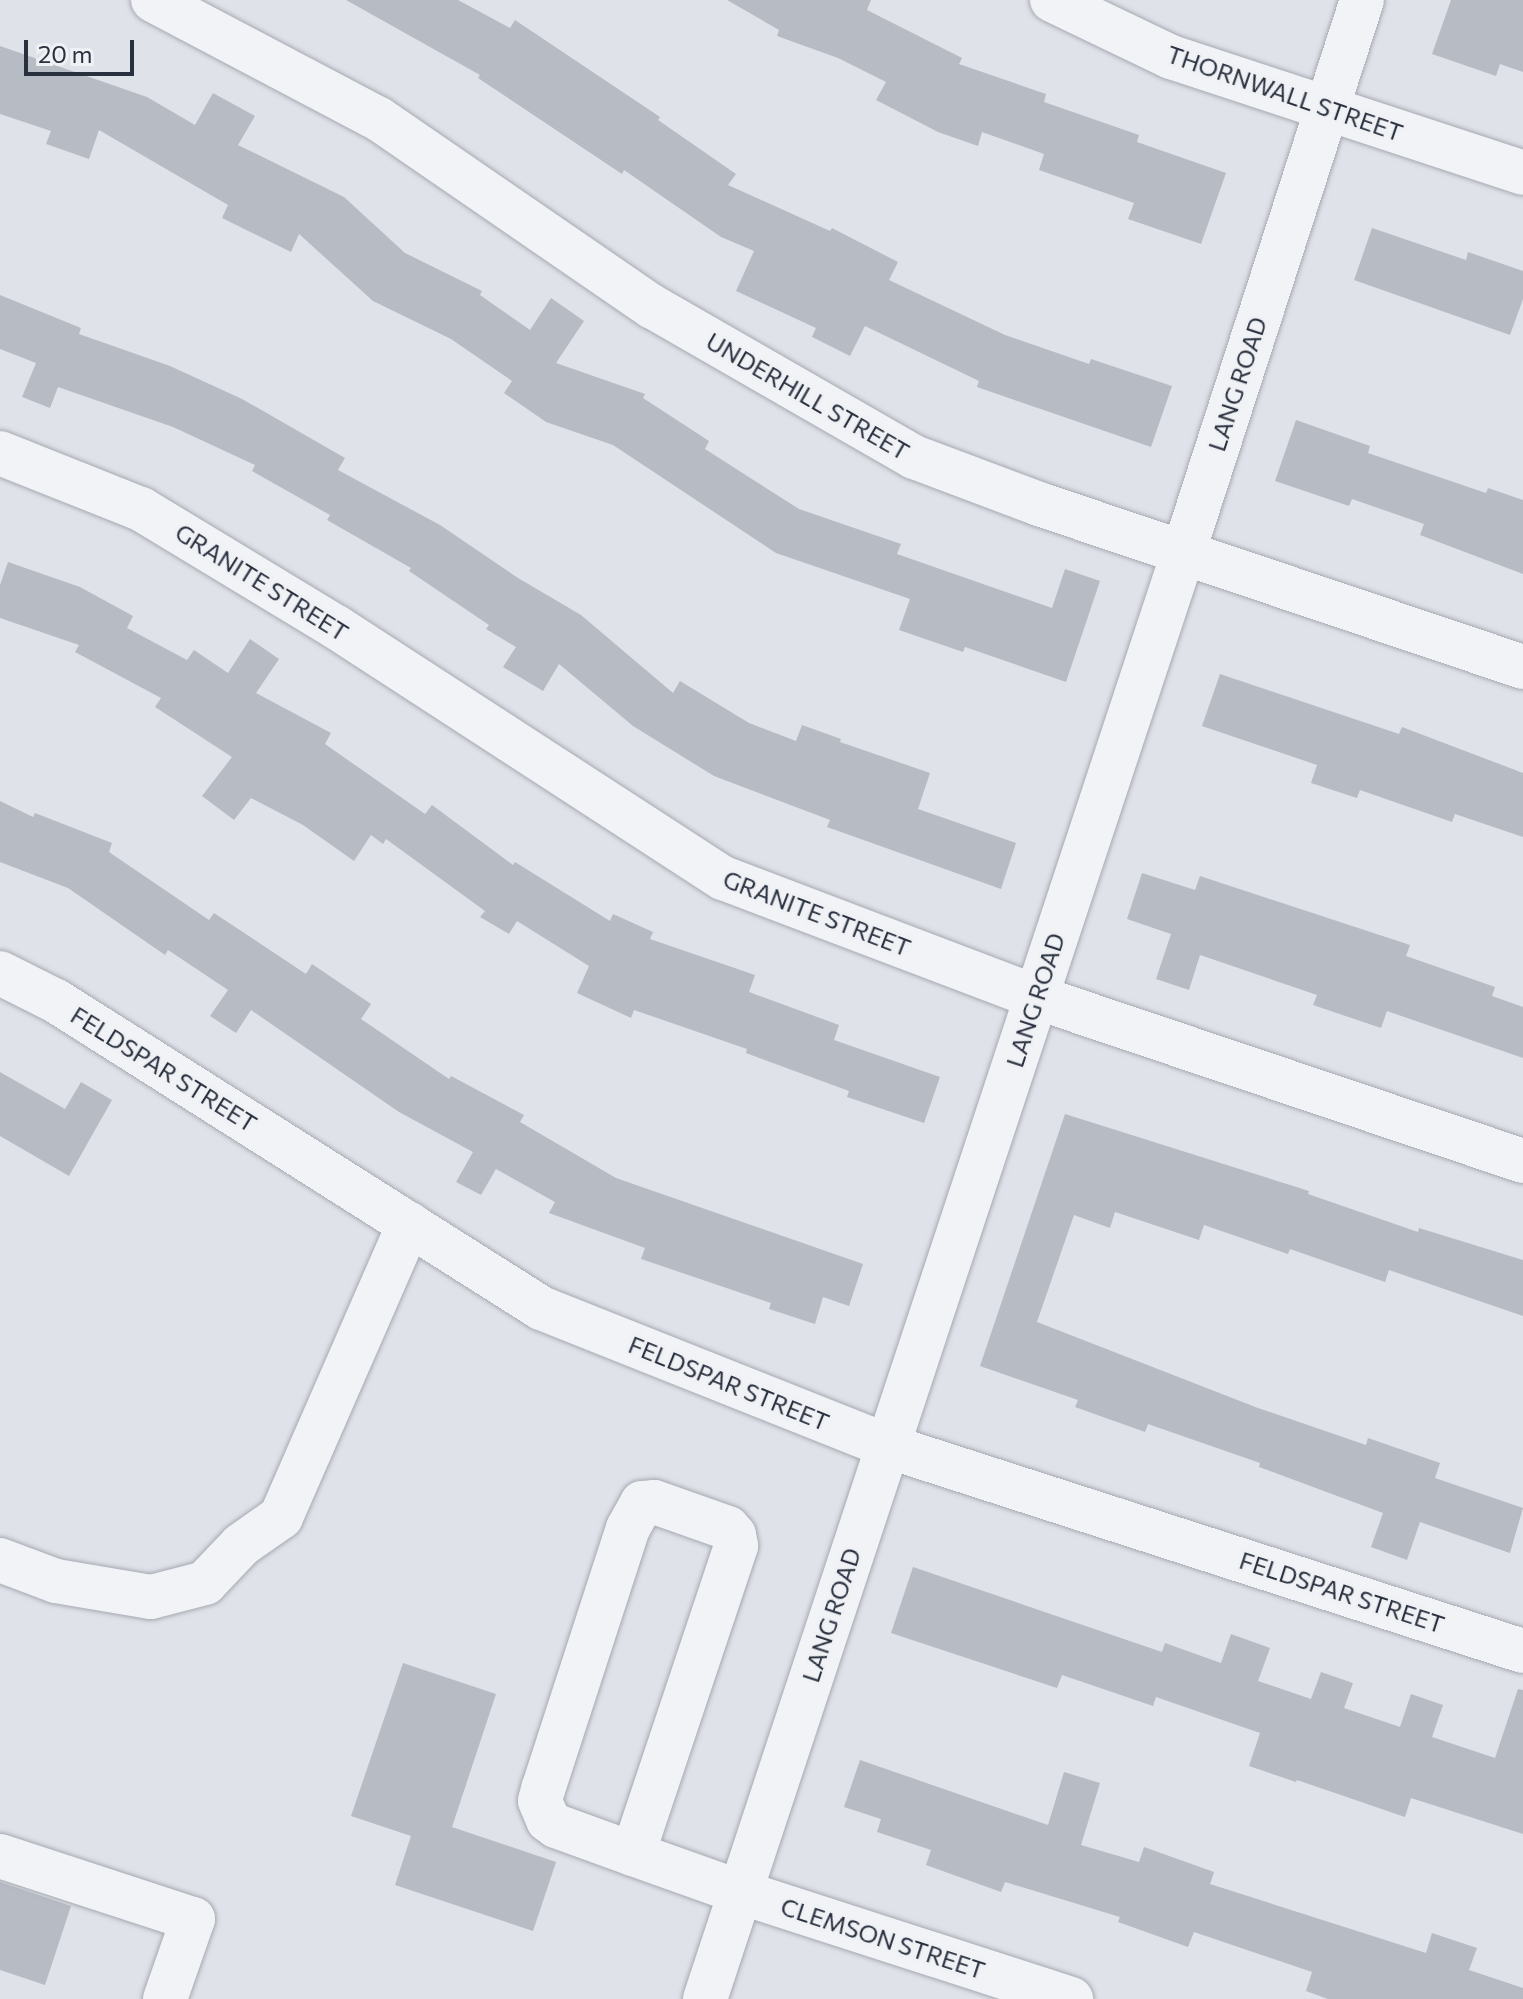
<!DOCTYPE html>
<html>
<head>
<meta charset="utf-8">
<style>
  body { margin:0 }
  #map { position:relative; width:1523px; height:1999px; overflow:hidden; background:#dfe2e8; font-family:Commissioner,sans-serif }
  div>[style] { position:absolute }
  .building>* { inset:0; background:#b7bbc4 }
  .roads { filter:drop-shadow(0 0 2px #a5a9b2) drop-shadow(0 0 2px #a5a9b2) }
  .minor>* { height:44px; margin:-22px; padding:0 22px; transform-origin:22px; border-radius:22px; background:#f2f3f6 }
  span { translate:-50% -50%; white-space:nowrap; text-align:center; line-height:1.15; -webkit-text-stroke:6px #eff1f5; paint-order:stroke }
  .street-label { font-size:24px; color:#29303e }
  .scale { position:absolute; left:24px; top:40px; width:110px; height:36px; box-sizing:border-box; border:4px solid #29303e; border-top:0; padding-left:10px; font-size:24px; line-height:28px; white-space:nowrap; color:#29303e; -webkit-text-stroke:6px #eff1f5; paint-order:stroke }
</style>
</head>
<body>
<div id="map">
  <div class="building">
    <div style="clip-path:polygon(346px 0,458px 0,510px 28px,515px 20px,660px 117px,658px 120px,736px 174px,728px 185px,830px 231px,832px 228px,898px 262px,889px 280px,1005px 335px,1089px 364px,1091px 359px,1172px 386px,1151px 447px,977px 387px,979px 381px,865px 326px,850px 356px,812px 337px,816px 328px,736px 291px,754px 251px,721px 237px,624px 170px,622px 174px,478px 78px,480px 75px)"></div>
    <div style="clip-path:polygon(727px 0,871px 0,867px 10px,962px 58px,959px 64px,1046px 94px,1044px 102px,1139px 135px,1137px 142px,1226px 173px,1201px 244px,1128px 219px,1134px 203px,1039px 170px,1044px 154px,982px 132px,978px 146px,938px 132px,876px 100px,886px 82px,838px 58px,777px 36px,779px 30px)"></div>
    <div style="clip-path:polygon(1451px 0,1523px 0,1523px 72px,1500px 64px,1496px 76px,1432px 54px)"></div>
    <div style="clip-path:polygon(0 46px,147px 97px,195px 125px,213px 93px,255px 116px,238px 145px,344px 197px,405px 253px,482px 291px,480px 295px,530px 330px,551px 298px,584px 321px,556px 363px,645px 394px,643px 398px,709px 441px,705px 449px,799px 509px,901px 544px,897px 554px,1052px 608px,1065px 569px,1100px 581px,1066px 682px,965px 647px,963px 652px,899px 630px,910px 599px,776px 553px,613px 445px,546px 422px,504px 393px,512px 381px,451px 339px,373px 301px,299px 234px,291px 252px,222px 218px,228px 205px,99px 130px,89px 159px,46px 144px,51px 131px,0 114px)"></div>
    <div style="clip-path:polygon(1372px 228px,1466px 260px,1468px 252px,1523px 271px,1523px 299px,1510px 335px,1354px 280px)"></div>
    <div style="clip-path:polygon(0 295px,81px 328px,79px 334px,170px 366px,242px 399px,345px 458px,338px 470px,440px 525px,518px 578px,581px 615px,673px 693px,680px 681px,749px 723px,796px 741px,802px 725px,841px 739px,840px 742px,930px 773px,918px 809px,1016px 843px,1001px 889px,827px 827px,830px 820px,714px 776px,633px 726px,559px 664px,543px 691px,503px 667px,516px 647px,486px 629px,489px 625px,409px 571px,411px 568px,327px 520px,330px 515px,252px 471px,255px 465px,173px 427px,58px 387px,50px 408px,22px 397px,36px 363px,0 349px)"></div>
    <div style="clip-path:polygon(1296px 420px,1370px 446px,1368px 453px,1486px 493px,1488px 488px,1523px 500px,1523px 574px,1420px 535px,1424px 524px,1352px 499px,1349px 506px,1275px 481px)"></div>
    <div style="clip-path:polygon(8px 562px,80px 587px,133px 616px,127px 628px,187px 660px,194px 650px,228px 673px,250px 639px,279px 659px,256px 693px,331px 733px,325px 744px,425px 814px,432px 805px,513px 865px,515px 862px,610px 921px,613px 914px,653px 932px,650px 939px,755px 975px,749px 992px,839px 1025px,834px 1040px,940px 1077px,924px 1123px,847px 1097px,849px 1091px,746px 1053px,747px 1049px,634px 1010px,631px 1018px,577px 993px,589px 966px,517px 921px,509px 934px,480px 917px,485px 911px,386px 839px,383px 844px,371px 835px,354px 861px,303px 825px,251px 798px,234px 820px,202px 796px,232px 757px,155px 707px,161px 698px,75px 652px,79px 645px,0 618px,0 585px)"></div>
    <div style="clip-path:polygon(1220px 674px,1399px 734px,1402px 727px,1523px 773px,1523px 837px,1455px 814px,1452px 822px,1360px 790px,1357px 798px,1311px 783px,1317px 765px,1202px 726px)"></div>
    <div style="clip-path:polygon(0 801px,33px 817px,35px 813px,112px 843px,109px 852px,209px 920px,214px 913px,306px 974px,312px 964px,371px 1004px,361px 1019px,449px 1079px,451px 1076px,524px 1115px,520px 1122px,616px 1178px,863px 1264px,849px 1306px,823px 1297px,815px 1324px,769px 1309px,771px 1303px,641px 1259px,645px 1248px,549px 1213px,555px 1202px,496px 1169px,481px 1195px,456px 1182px,473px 1152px,399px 1112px,251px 1010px,236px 1033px,210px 1016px,228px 990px,168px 950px,165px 955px,68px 888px,0 862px)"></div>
    <div style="clip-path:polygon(1142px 873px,1195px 890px,1200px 876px,1410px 945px,1406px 956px,1495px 987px,1492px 996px,1523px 1007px,1523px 1058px,1387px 1011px,1381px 1028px,1313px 1005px,1317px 995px,1200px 955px,1189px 990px,1156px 979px,1171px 934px,1127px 919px)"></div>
    <div style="clip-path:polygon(0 1072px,65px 1109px,81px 1082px,112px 1100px,69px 1176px,0 1136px)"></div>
    <div style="clip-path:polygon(1065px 1114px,1309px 1191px,1308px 1194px,1418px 1232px,1419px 1228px,1523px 1260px,1523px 1316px,1389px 1270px,1385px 1282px,1290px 1249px,1288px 1254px,1204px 1225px,1199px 1240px,1115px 1212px,1110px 1228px,1074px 1215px,1037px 1322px,1258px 1408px,1366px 1445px,1368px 1438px,1440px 1463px,1435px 1478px,1523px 1508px,1510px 1553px,1420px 1522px,1407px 1560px,1371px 1547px,1383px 1513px,1259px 1467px,1260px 1463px,1148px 1424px,1145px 1432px,1075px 1407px,1078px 1400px,980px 1366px)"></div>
    <div style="clip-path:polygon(913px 1567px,1162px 1652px,1165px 1643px,1221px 1663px,1231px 1634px,1270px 1648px,1258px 1681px,1311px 1699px,1321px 1672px,1353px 1683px,1344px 1708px,1400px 1727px,1411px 1694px,1443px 1705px,1432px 1737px,1495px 1758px,1518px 1689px,1523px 1690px,1523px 1834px,1411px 1798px,1405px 1817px,1297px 1780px,1296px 1782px,1249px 1766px,1260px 1733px,1156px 1697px,1153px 1706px,1062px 1675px,1057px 1688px,891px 1633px)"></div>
    <div style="clip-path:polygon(403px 1663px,496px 1694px,452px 1827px,556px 1862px,533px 1931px,395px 1885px,411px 1836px,351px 1816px)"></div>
    <div style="clip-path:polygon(860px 1760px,1048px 1825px,1064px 1772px,1100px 1783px,1081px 1845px,1139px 1862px,1144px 1847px,1214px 1872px,1210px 1884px,1426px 1953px,1432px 1933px,1477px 1948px,1469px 1970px,1523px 1988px,1523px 1999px,1328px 1999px,1306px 1991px,1312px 1972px,1194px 1932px,1188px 1947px,1118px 1922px,1120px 1917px,1005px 1882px,1001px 1892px,926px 1865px,931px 1850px,877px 1832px,881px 1819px,844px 1807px)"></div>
    <div style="clip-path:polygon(0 1882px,71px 1906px,45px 1985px,0 1970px)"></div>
  </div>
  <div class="roads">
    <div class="minor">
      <div style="left:153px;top:0;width:255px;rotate:27.8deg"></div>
      <div style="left:379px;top:119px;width:332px;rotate:34.5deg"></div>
      <div style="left:653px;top:307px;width:301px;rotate:29.9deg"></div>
      <div style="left:914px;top:457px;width:134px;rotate:20.6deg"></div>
      <div style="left:1039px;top:504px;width:511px;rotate:18.61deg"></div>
      <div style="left:1052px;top:0;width:132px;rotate:25.6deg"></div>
      <div style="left:1171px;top:57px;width:371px;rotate:18.2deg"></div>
      <div style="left:0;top:453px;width:152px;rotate:21.7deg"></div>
      <div style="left:141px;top:509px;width:228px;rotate:31.2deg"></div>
      <div style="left:336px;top:627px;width:461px;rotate:33deg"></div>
      <div style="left:723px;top:878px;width:335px;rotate:20.8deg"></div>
      <div style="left:1036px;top:997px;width:514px;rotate:18.61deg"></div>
      <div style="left:0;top:973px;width:63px;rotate:26.6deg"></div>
      <div style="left:56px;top:1001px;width:574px;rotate:32.33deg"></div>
      <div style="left:541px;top:1308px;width:373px;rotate:21.7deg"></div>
      <div style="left:887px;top:1446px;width:668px;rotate:17.87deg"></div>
      <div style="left:0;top:1560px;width:60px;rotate:20.6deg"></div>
      <div style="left:56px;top:1581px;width:96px;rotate:9.6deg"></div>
      <div style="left:151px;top:1597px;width:56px;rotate:-14.5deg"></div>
      <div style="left:205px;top:1583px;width:52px;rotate:-46.5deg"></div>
      <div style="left:241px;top:1545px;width:49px;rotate:-35deg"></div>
      <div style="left:281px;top:1517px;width:320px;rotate:-66.4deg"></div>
      <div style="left:633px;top:1854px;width:325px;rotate:-71.5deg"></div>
      <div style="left:736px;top:1546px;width:11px;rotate:-100deg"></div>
      <div style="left:734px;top:1535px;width:9px;rotate:-131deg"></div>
      <div style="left:728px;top:1528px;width:78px;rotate:-160.6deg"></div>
      <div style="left:654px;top:1502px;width:12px;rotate:175deg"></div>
      <div style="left:642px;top:1503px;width:29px;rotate:119deg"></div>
      <div style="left:628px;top:1528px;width:274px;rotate:108deg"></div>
      <div style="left:543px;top:1789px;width:12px;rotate:104deg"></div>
      <div style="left:540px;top:1801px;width:21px;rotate:67deg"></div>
      <div style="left:548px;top:1820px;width:10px;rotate:37deg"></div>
      <div style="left:556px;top:1826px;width:82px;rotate:20deg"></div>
      <div style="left:633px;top:1854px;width:114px;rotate:19.6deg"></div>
      <div style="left:740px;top:1892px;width:348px;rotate:17.9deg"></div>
      <div style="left:0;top:1856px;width:203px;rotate:18.1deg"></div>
      <div style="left:193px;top:1919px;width:85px;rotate:109.3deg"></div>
      <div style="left:705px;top:1999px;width:1522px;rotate:-71.7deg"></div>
      <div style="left:1183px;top:554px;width:582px;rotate:-72.09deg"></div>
    </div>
  </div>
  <div class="street-label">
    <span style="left:1285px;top:93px;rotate:19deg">THORNWALL STREET</span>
    <span style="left:1237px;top:384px;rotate:-72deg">LANG ROAD</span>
    <span style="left:808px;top:396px;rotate:30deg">UNDERHILL STREET</span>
    <span style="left:262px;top:582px;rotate:32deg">GRANITE STREET</span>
    <span style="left:817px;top:913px;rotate:21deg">GRANITE STREET</span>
    <span style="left:1035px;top:1000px;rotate:-72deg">LANG ROAD</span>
    <span style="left:164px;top:1069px;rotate:32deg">FELDSPAR STREET</span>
    <span style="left:729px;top:1383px;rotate:22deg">FELDSPAR STREET</span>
    <span style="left:1342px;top:1592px;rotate:18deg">FELDSPAR STREET</span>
    <span style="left:831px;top:1615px;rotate:-72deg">LANG ROAD</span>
    <span style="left:883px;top:1938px;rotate:18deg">CLEMSON STREET</span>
  </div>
  <div class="scale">20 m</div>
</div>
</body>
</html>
